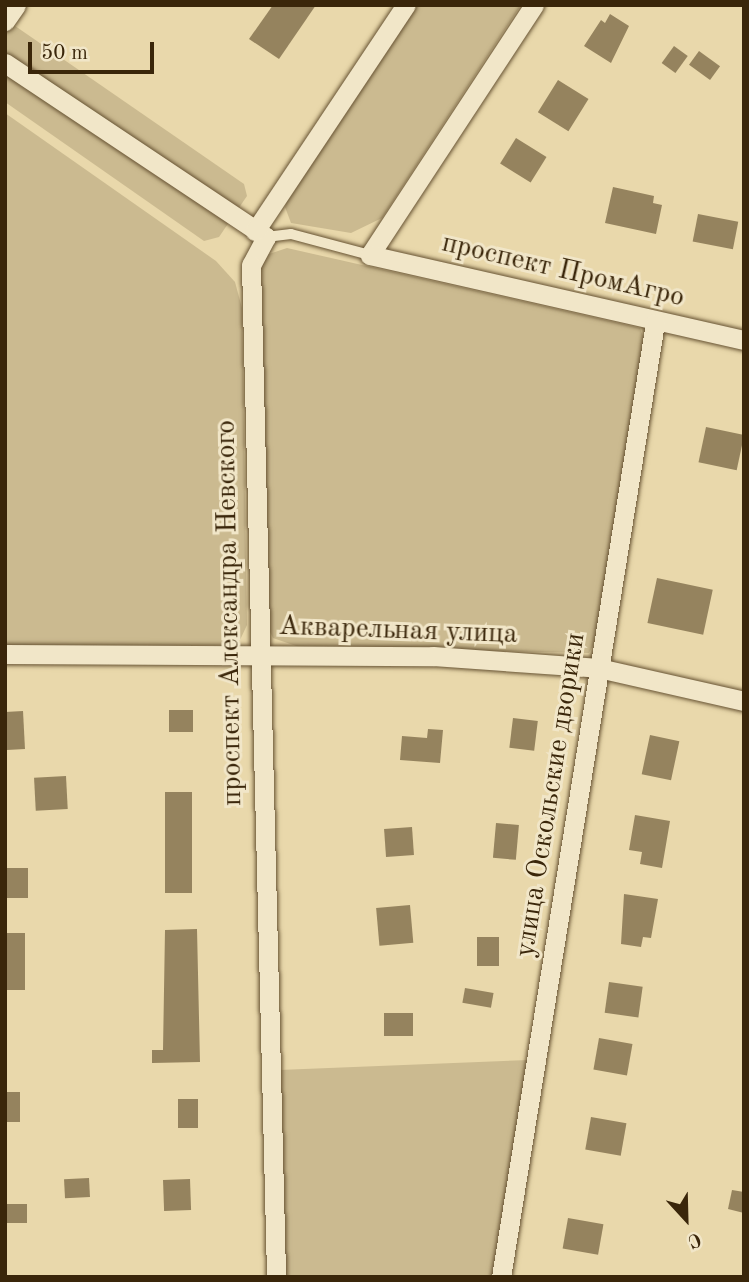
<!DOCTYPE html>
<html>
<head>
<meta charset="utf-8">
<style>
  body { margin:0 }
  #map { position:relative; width:749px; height:1282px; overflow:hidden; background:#e9d8ab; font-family:"Old Standard TT",serif }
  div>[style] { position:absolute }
  .green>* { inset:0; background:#cbba90 }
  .building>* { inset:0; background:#95835e; transform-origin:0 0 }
  .roads { filter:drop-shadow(0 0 2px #665232) drop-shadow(0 0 2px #665232) }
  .lane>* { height:10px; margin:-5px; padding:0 5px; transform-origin:5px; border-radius:5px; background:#f1e6c8 }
  .street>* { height:19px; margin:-9.5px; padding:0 9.5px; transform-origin:9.5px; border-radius:9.5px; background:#f1e6c8 }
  span { translate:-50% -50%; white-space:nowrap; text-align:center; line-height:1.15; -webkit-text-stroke:6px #f1e6c8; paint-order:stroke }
  .street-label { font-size:28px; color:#3a260a }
  .frame { position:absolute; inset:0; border:7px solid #3a260a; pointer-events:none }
  .north { position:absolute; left:651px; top:1184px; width:70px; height:70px; -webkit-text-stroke:5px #f1e6c8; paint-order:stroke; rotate:158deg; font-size:19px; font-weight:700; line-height:28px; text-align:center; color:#3a260a }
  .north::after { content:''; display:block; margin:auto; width:24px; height:32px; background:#3a260a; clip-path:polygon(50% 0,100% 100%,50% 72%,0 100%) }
  .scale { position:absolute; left:28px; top:42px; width:126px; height:32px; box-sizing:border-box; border:4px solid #3a260a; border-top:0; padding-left:9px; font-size:21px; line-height:24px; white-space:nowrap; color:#3a260a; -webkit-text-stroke:5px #f1e6c8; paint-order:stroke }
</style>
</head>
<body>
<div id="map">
  <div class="green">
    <div style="clip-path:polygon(415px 5px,521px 5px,382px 218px,351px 233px,291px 223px,285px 207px,289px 193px)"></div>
    <div style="clip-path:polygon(5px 19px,244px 184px,247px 196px,219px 237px,204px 241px,5px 102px)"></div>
    <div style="clip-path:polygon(5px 113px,216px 261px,235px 282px,242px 308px,247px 625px,240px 640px,228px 645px,5px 647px)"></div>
    <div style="clip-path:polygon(287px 248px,640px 328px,644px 339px,596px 640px,589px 653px,299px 647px,273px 638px,268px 628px,258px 270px,263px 256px)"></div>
    <div style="clip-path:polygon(529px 1060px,493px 1277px,285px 1277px,279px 1070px)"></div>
  </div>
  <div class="building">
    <div style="clip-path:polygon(273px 5px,316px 5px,279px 59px,249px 39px)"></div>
    <div style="clip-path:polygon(610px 14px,629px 26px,611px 63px,584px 46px,601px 20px,605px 23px)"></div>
    <div style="left:674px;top:46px;width:17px;height:21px;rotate:36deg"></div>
    <div style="left:699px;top:51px;width:26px;height:17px;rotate:36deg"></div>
    <div style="left:558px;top:80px;width:36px;height:38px;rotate:32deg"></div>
    <div style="left:516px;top:138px;width:36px;height:30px;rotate:32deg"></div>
    <div style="clip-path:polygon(613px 187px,654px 196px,653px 203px,662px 205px,656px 234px,605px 223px)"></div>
    <div style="left:698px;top:214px;width:41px;height:28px;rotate:11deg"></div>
    <div style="left:706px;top:427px;width:39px;height:36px;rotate:12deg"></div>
    <div style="left:657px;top:578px;width:57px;height:46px;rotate:12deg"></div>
    <div style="left:169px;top:710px;width:24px;height:22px"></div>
    <div style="left:23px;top:711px;width:38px;height:18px;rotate:87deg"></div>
    <div style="left:513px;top:718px;width:25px;height:30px;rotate:7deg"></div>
    <div style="clip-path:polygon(428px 729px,443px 730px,440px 763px,400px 760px,402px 736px,427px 738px)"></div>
    <div style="left:650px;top:735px;width:30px;height:40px;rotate:12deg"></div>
    <div style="left:66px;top:776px;width:33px;height:32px;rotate:87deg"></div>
    <div style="left:165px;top:792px;width:27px;height:101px"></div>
    <div style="clip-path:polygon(635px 815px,670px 821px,662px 868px,640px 864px,642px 852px,629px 850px)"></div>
    <div style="left:496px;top:823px;width:23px;height:35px;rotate:5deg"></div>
    <div style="left:412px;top:827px;width:28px;height:28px;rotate:86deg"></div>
    <div style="left:5px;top:868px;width:23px;height:30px"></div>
    <div style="clip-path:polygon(624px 894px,658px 899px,651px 938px,643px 937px,641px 947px,621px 944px)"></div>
    <div style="left:410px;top:905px;width:38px;height:34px;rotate:85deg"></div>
    <div style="clip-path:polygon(197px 929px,200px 1062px,152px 1063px,152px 1050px,163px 1050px,165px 930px)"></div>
    <div style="left:5px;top:933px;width:20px;height:57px"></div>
    <div style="left:477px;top:937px;width:22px;height:29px"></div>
    <div style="left:609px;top:982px;width:34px;height:31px;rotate:8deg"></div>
    <div style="left:465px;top:988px;width:29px;height:15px;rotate:10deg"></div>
    <div style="left:384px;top:1013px;width:29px;height:23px"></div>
    <div style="left:599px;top:1038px;width:34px;height:32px;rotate:10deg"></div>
    <div style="left:5px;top:1092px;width:15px;height:30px"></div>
    <div style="left:178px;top:1099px;width:20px;height:29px"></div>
    <div style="left:591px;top:1117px;width:36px;height:33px;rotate:10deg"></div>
    <div style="left:89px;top:1178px;width:19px;height:25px;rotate:87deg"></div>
    <div style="left:190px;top:1179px;width:31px;height:27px;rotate:88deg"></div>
    <div style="clip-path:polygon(732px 1190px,744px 1192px,744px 1213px,728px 1209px)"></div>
    <div style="left:5px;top:1204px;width:22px;height:19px"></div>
    <div style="left:568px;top:1218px;width:36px;height:31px;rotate:10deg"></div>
  </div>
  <div class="roads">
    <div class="lane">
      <div style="left:266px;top:237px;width:25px;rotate:-7deg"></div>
      <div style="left:291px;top:234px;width:82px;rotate:14.9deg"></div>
    </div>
    <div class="street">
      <div style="left:534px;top:5px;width:299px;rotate:123.3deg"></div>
      <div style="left:370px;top:255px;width:384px;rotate:12.8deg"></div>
      <div style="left:5px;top:21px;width:19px;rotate:-55deg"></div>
      <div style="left:5px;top:63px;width:314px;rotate:33.7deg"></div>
      <div style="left:266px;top:237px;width:32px;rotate:118deg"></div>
      <div style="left:251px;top:265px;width:1012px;rotate:88.58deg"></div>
      <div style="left:255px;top:231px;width:272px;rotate:-56.3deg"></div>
      <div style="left:5px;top:654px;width:428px;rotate:0.3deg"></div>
      <div style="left:433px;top:656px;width:166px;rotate:4.1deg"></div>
      <div style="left:599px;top:668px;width:149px;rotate:12.8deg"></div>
      <div style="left:501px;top:1277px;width:966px;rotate:-80.83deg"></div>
    </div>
  </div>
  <div class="street-label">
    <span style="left:563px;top:271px;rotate:13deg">проспект ПромАгро</span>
    <span style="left:230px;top:613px;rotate:-91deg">проспект Александра Невского</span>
    <span style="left:398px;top:631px;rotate:2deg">Акварельная улица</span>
    <span style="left:551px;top:795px;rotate:-81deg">улица Оскольские дворики</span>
  </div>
  <div class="frame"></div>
  <div class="north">С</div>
  <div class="scale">50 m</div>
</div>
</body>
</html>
